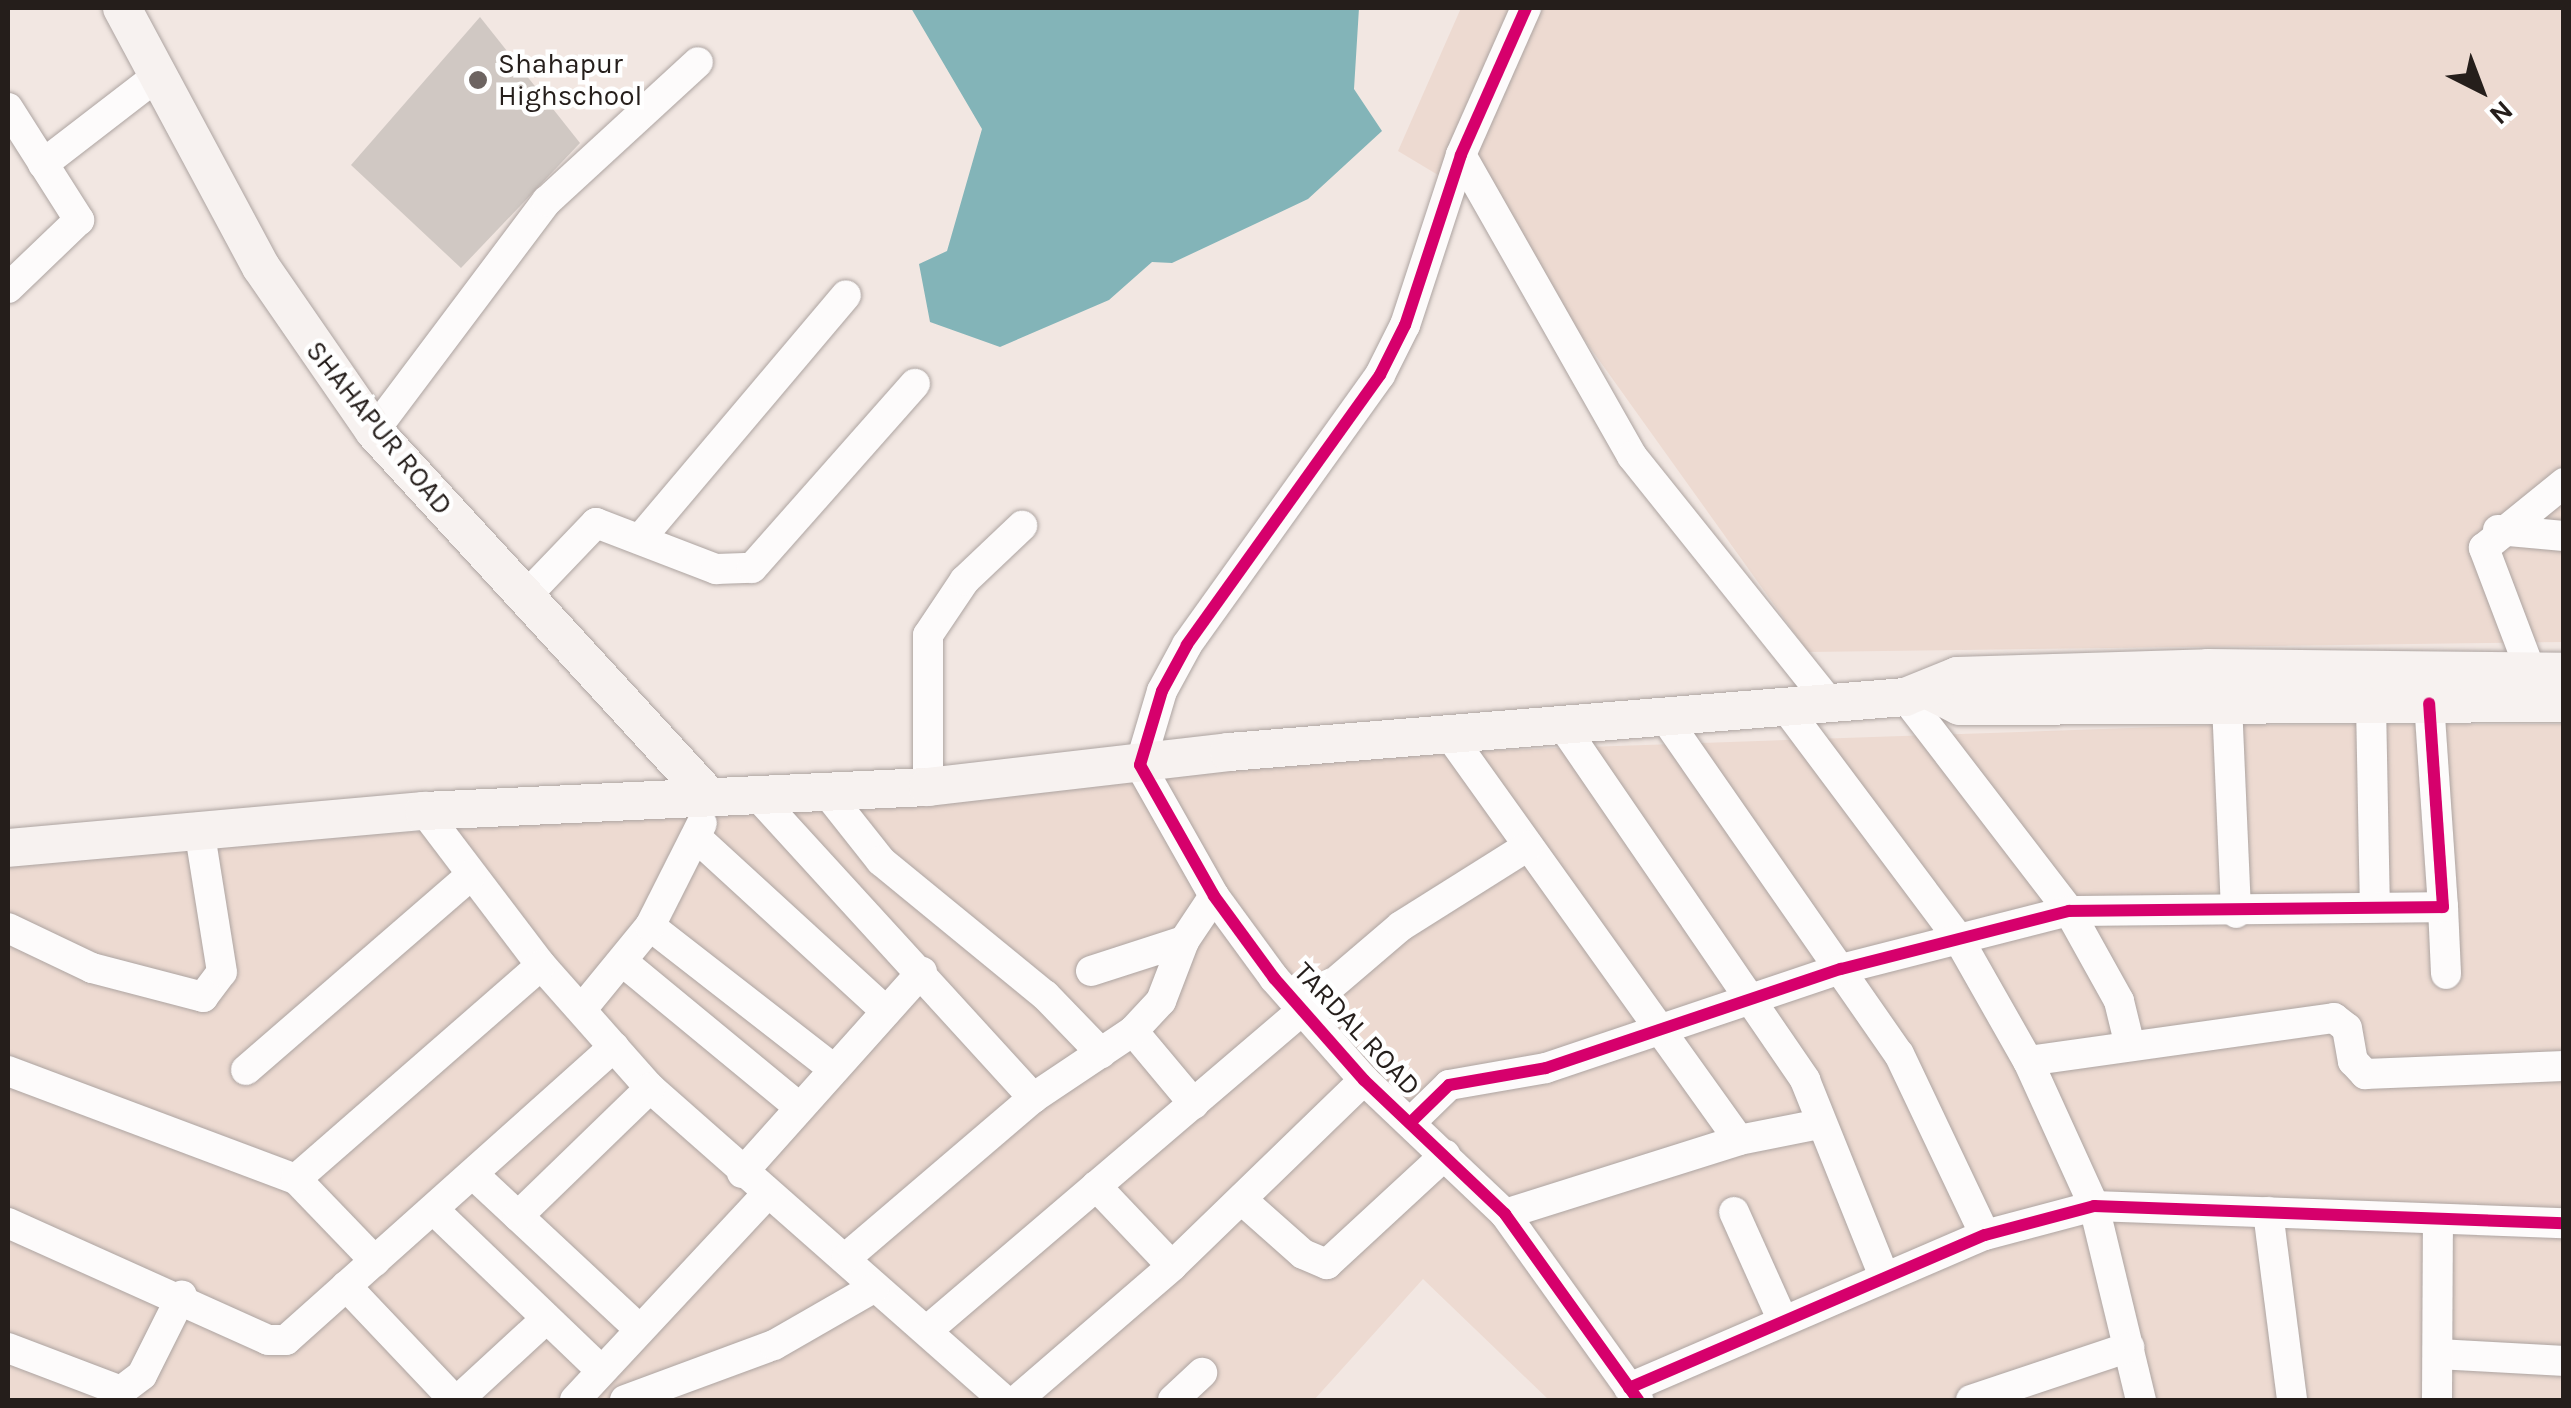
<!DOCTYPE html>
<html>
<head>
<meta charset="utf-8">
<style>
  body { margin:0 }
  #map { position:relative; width:2571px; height:1408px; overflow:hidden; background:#f2e7e2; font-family:Karla,sans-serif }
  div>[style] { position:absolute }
  .built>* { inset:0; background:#eddad1 }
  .water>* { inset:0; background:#83b4b8 }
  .building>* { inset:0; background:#d0c8c3 }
  .roads { filter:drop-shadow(0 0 2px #ada4a1) drop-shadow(0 0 2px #ada4a1) }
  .minor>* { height:30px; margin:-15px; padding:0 15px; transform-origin:15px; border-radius:15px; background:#fdfbfb }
  .major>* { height:38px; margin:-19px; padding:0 19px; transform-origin:19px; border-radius:19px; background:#f7f2f0 }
  .cycleway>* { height:12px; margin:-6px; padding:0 6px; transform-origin:6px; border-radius:6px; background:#d6006c }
  .dots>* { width:28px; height:28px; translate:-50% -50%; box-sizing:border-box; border:5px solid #fff; border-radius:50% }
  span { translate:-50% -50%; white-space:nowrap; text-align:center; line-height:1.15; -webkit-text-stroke:9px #fff; paint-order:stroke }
  .poi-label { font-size:28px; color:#251e1b }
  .left { translate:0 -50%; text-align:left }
  .street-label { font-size:28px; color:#251e1b }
  .frame { position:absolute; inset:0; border:10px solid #251e1b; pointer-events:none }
  .north { position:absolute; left:2431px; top:40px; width:100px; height:100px; -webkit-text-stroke:8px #fff; paint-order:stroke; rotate:138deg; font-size:28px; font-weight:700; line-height:40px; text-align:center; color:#251e1b }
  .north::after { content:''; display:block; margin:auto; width:35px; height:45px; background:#251e1b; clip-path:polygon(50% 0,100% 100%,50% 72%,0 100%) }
</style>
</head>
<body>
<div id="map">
  <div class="built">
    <div style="clip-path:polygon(1461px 8px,2563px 8px,2563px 642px,1808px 652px,1488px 205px,1398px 151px)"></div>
    <div style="clip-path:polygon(2563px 724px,2563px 1400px,1549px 1400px,1423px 1279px,1314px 1400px,8px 1400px,8px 857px,682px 815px,1274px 758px,2216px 725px)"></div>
  </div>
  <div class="water">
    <div style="clip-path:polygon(911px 8px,1359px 8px,1354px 89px,1382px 131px,1308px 199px,1172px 263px,1152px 262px,1109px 300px,1000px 347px,930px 322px,919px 264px,947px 251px,982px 129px)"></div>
  </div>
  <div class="building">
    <div style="clip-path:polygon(480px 17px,580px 143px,461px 268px,351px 165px)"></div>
  </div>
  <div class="roads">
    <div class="minor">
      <div style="left:1526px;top:8px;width:161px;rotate:113.9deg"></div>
      <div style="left:1461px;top:155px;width:179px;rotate:108.2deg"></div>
      <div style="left:1405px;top:325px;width:56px;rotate:116.6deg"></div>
      <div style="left:1380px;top:375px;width:332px;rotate:125.6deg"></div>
      <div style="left:1187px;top:645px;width:52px;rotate:118.5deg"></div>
      <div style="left:1162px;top:691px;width:77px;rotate:106.6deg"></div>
      <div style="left:1140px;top:765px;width:150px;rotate:60.5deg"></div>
      <div style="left:1214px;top:896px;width:102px;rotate:53.8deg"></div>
      <div style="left:1274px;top:978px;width:136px;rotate:48.6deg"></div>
      <div style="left:1364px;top:1080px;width:195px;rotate:43.5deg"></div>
      <div style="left:1505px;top:1214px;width:229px;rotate:54.4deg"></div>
      <div style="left:8px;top:108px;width:133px;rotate:57.6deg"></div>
      <div style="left:79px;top:220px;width:98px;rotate:136.2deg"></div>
      <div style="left:1461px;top:155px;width:346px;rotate:60.4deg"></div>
      <div style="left:1632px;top:456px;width:315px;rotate:51.3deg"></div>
      <div style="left:43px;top:164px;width:148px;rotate:-37.6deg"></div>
      <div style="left:374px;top:431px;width:288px;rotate:-53.1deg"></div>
      <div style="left:547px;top:201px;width:205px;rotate:-42.6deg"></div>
      <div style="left:2498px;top:530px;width:66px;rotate:5.2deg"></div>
      <div style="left:640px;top:539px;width:319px;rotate:-49.8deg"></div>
      <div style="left:524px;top:598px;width:104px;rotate:-46.2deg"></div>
      <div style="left:596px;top:523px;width:129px;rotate:21deg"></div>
      <div style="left:716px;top:569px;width:36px;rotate:-2deg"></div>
      <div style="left:752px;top:568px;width:246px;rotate:-48.5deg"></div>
      <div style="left:2531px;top:672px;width:133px;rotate:-110.8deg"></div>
      <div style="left:2484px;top:548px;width:103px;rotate:-39.1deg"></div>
      <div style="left:1905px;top:697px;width:270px;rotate:52.5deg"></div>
      <div style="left:2069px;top:911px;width:103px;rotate:60.9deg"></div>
      <div style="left:2119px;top:1001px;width:42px;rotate:76.3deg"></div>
      <div style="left:2227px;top:704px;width:209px;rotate:87.5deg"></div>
      <div style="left:2371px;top:704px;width:202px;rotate:88.9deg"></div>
      <div style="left:1786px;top:708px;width:287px;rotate:53.2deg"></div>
      <div style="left:1958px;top:938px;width:142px;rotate:60.4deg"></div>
      <div style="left:2028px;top:1061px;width:159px;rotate:65.5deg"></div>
      <div style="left:2094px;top:1206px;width:200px;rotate:76.4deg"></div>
      <div style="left:1663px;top:715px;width:413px;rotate:55.2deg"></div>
      <div style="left:1899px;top:1054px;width:200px;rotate:64.6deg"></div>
      <div style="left:1563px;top:726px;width:429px;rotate:55.6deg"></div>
      <div style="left:1805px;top:1080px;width:212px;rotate:68.1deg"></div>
      <div style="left:1448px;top:733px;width:500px;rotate:54.44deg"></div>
      <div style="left:928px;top:787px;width:152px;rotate:-90deg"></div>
      <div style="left:928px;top:635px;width:66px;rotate:-56.1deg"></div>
      <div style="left:965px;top:580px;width:79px;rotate:-43.5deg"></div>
      <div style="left:824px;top:789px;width:92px;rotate:51.6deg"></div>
      <div style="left:881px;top:861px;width:212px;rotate:39.3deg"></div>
      <div style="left:1045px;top:995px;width:81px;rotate:46deg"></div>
      <div style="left:753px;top:791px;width:416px;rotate:47.6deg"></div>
      <div style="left:424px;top:811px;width:193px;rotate:52.8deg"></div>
      <div style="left:541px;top:965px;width:164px;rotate:48.5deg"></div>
      <div style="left:650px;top:1088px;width:472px;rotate:41.4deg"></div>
      <div style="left:698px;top:839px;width:255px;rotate:42.5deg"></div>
      <div style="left:2443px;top:907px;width:67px;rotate:87.4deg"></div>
      <div style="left:650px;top:926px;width:233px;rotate:37.9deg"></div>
      <div style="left:8px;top:928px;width:93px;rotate:25.5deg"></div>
      <div style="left:92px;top:968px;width:115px;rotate:14.6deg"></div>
      <div style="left:203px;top:997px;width:31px;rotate:-53deg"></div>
      <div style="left:222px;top:972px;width:140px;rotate:-99.1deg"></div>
      <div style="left:623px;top:962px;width:228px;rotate:39.5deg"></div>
      <div style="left:1091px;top:971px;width:98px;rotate:-17.9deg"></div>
      <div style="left:582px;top:1009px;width:107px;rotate:-50.7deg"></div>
      <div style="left:650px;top:926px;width:115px;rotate:-63.2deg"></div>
      <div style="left:1133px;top:1031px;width:95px;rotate:50.1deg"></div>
      <div style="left:2028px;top:1061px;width:309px;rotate:-8deg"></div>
      <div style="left:2334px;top:1018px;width:16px;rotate:38deg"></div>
      <div style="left:2347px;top:1028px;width:34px;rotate:80deg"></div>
      <div style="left:2353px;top:1061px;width:18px;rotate:47deg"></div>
      <div style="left:2365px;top:1074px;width:199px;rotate:-2.3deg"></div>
      <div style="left:246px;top:1070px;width:298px;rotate:-40.9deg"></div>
      <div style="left:8px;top:1071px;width:308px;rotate:20.6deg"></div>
      <div style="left:296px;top:1179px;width:114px;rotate:46.1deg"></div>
      <div style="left:1411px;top:1122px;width:53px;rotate:-44.2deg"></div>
      <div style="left:1449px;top:1085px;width:98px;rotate:-9.9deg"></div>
      <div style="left:1546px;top:1068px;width:311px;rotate:-18.6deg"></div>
      <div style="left:1841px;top:969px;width:235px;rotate:-14.3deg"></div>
      <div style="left:2069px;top:911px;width:374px;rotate:-0.6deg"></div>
      <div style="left:2443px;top:907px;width:204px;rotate:-93.9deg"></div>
      <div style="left:742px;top:1173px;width:270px;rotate:-48.2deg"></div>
      <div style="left:475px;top:1176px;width:223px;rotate:43deg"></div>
      <div style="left:296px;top:1179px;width:325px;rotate:-41.1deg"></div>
      <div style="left:1096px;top:1186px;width:110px;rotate:46.5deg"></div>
      <div style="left:1242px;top:1200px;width:81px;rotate:41.5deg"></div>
      <div style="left:1303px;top:1254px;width:26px;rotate:23deg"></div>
      <div style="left:1327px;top:1264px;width:161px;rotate:-42.7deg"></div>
      <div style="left:435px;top:1211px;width:230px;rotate:43.8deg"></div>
      <div style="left:1734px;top:1212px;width:117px;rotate:65.8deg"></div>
      <div style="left:2268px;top:1212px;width:190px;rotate:82.7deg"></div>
      <div style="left:1505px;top:1214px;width:245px;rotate:-17.5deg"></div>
      <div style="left:1739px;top:1140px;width:83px;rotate:-11.2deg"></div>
      <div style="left:518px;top:1216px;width:184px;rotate:-44.1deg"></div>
      <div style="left:8px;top:1223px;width:285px;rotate:24.2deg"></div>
      <div style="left:268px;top:1340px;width:18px"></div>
      <div style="left:286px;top:1340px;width:440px;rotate:-41.8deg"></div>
      <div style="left:847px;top:1257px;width:245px;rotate:-40.5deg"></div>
      <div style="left:1033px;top:1098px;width:120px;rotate:-33.8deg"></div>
      <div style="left:1133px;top:1031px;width:41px;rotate:-47deg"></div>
      <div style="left:1161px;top:1001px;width:64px;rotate:-69deg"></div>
      <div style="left:1184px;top:941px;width:54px;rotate:-56.3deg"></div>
      <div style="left:346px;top:1286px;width:157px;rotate:46.5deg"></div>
      <div style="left:930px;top:1328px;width:619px;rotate:-40.48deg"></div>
      <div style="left:1401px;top:926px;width:150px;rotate:-32.2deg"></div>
      <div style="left:8px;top:1348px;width:121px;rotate:20.8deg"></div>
      <div style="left:121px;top:1391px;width:26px;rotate:-37deg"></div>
      <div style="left:142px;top:1375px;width:89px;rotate:-63.4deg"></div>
      <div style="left:2439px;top:1354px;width:125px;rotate:3.2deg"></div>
      <div style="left:1629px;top:1388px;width:387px;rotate:-23.3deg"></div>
      <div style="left:1985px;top:1235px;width:113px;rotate:-14.9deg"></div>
      <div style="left:2094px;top:1206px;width:470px;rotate:2.1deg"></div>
      <div style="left:458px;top:1400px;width:117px;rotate:-42.6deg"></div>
      <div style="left:575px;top:1400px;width:283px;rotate:-47deg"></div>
      <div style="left:625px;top:1400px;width:159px;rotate:-20.3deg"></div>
      <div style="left:774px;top:1345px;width:116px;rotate:-29.9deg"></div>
      <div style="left:1017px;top:1400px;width:205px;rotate:-40.8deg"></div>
      <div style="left:1172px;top:1266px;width:267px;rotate:-44.1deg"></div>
      <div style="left:1173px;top:1400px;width:40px;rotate:-43deg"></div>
      <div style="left:1971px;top:1400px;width:167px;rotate:-18.5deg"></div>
      <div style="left:2437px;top:1400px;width:178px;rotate:-89.7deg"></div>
    </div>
    <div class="major">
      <div style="left:122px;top:8px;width:294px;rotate:61.8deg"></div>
      <div style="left:261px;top:267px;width:199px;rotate:55.4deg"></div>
      <div style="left:374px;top:431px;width:494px;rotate:47.5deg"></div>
      <div style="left:1932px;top:692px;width:31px;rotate:27deg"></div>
      <div style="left:1960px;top:706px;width:604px;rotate:-0.28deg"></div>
      <div style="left:8px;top:848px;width:418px;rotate:-5.1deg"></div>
      <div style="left:424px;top:811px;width:505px;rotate:-2.73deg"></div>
      <div style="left:928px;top:787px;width:303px;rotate:-6.6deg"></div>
      <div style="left:1229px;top:752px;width:678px;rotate:-4.65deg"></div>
      <div style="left:1905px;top:697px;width:56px;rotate:-22deg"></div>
      <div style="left:1957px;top:676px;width:251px;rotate:-1.8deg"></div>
      <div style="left:2208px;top:668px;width:356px;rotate:0.6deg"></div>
    </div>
  </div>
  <div class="cycleway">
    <div style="left:1526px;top:8px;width:161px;rotate:113.9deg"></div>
    <div style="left:1461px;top:155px;width:179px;rotate:108.2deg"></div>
    <div style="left:1405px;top:325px;width:56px;rotate:116.6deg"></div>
    <div style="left:1380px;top:375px;width:332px;rotate:125.6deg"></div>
    <div style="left:1187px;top:645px;width:52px;rotate:118.5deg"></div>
    <div style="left:1162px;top:691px;width:77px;rotate:106.6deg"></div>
    <div style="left:1140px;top:765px;width:150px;rotate:60.5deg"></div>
    <div style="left:1214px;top:896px;width:102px;rotate:53.8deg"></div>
    <div style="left:1274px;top:978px;width:136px;rotate:48.6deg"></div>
    <div style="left:1364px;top:1080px;width:195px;rotate:43.5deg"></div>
    <div style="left:1505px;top:1214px;width:229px;rotate:54.4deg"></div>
    <div style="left:1411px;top:1122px;width:53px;rotate:-44.2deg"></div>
    <div style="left:1449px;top:1085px;width:98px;rotate:-9.9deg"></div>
    <div style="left:1546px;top:1068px;width:311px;rotate:-18.6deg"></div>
    <div style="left:1841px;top:969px;width:235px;rotate:-14.3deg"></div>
    <div style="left:2069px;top:911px;width:374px;rotate:-0.6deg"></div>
    <div style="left:2443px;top:907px;width:204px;rotate:-93.9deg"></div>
    <div style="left:1629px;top:1388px;width:387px;rotate:-23.3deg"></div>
    <div style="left:1985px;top:1235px;width:113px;rotate:-14.9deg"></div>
    <div style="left:2094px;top:1206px;width:470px;rotate:2.1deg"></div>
  </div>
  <div class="dots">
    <div style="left:478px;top:80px;background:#6d6461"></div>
  </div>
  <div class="poi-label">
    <span class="left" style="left:498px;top:80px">Shahapur<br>Highschool</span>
  </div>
  <div class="street-label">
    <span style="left:379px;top:428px;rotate:51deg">SHAHAPUR ROAD</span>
    <span style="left:1357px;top:1029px;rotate:47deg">TARDAL ROAD</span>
  </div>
  <div class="frame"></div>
  <div class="north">N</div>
</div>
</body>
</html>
